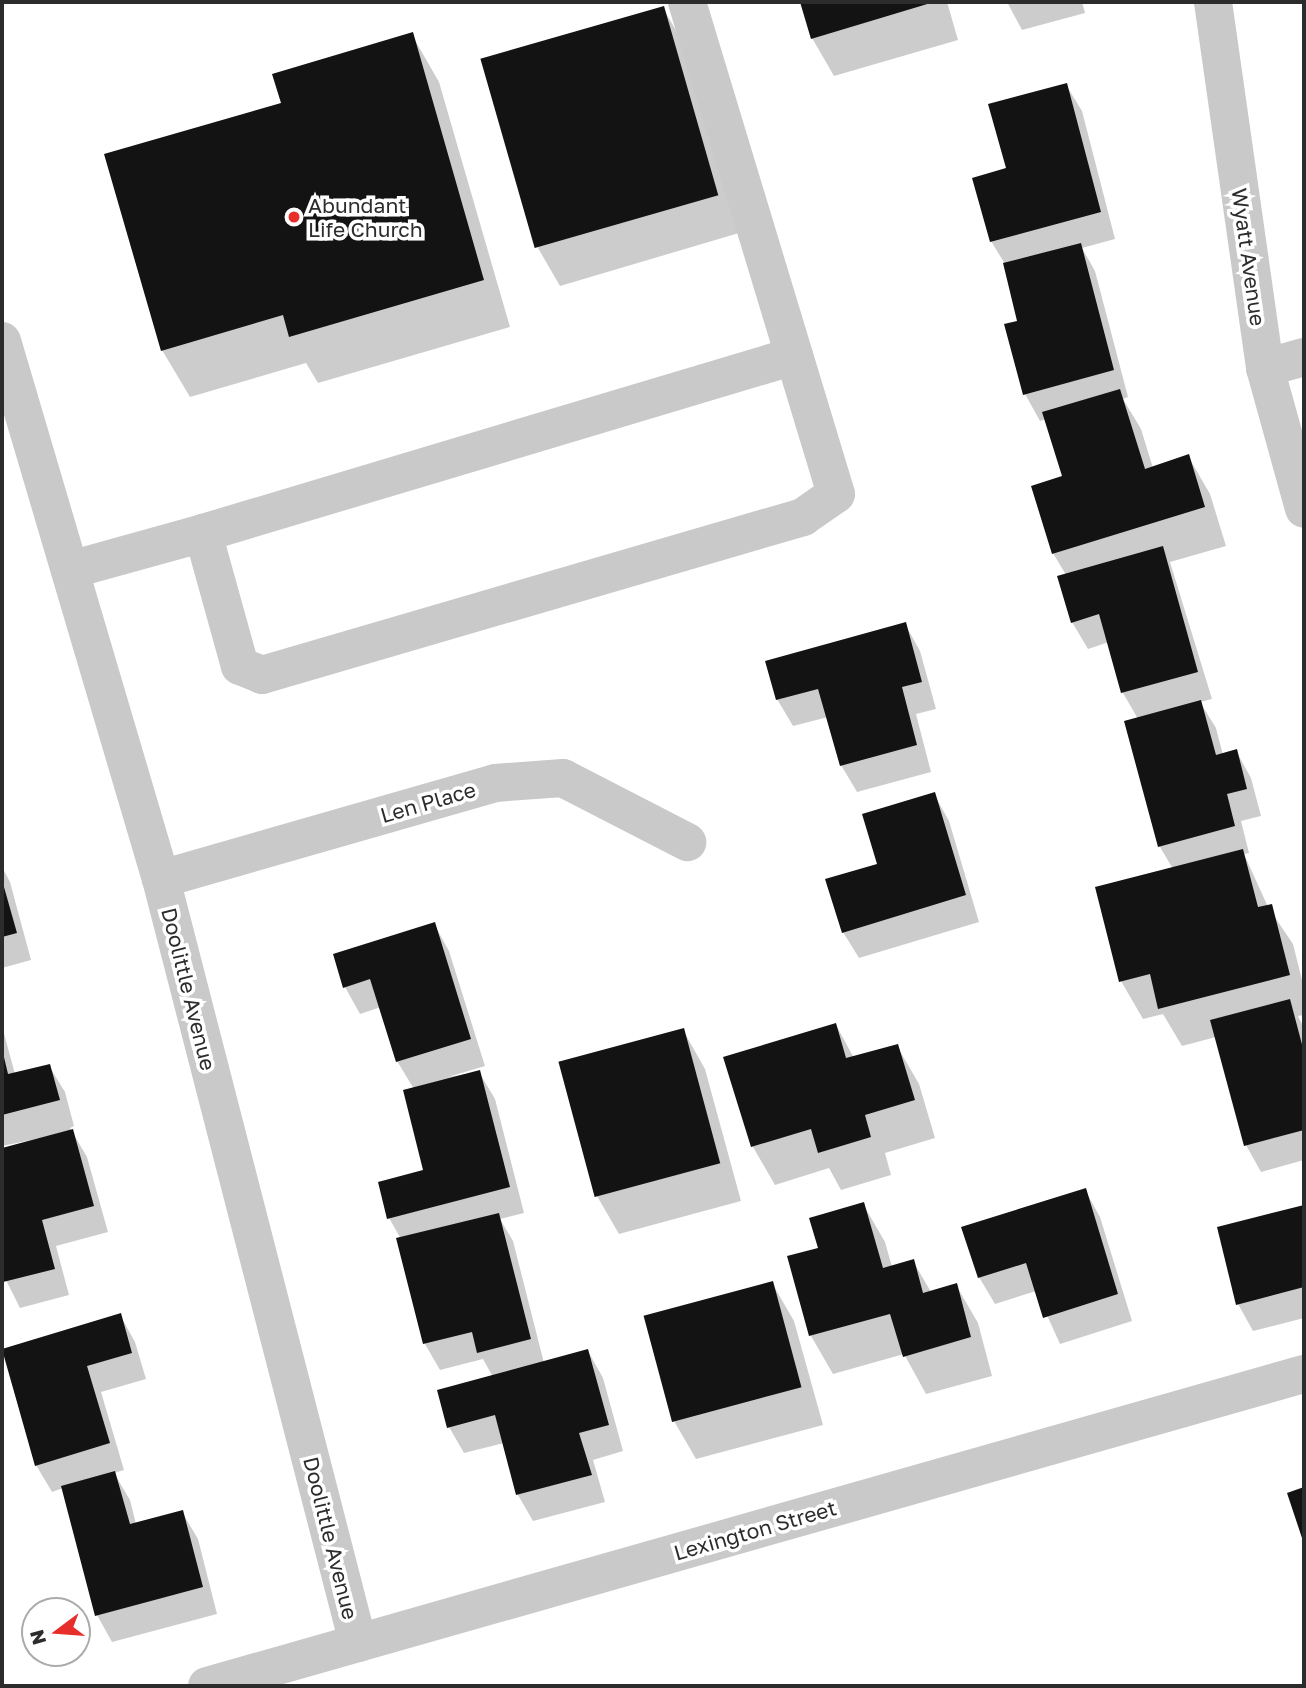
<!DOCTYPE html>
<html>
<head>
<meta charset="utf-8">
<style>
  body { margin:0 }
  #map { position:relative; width:1306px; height:1688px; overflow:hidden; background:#fff; font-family:"Golos Text",sans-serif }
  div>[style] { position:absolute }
  .shadow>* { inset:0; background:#0003 }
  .building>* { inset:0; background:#131313; transform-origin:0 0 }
  .minor>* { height:38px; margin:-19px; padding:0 19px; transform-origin:19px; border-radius:19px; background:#c9c9c9 }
  .dots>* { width:19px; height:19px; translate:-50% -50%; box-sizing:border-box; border:4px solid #fff; border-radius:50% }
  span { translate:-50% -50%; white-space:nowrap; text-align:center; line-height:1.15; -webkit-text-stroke:7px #fff; paint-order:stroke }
  .poi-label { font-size:21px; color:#2c2c2c }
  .left { translate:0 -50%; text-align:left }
  .street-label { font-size:21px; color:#2c2c2c }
  .frame { position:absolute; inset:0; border:4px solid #2c2c2c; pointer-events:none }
  .north { position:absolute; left:21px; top:1597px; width:70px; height:70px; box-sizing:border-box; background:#fff; border:2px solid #ababab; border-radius:50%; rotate:254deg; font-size:19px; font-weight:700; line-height:28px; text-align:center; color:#2c2c2c }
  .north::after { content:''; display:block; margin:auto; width:24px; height:32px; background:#e72e2a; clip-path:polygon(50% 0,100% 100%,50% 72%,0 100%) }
</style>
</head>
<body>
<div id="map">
  <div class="shadow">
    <div style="clip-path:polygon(801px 2px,947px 2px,958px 40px,834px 76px,812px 38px)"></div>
    <div style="clip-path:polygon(1007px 2px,1082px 2px,1085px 13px,1022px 30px)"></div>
    <div style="clip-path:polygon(663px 8px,685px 46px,739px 233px,560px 286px,538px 248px)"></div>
    <div style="clip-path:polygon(412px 35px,439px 82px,510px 327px,318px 383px,306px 363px,190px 397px,162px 350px,283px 105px)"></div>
    <div style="clip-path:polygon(1066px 85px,1082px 111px,1115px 239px,1082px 248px,1095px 271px,1128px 397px,1123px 399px,1141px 429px,1153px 468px,1188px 456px,1210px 494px,1226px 546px,1170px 562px,1212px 699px,1200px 702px,1216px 728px,1223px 755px,1236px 751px,1251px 778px,1261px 816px,1241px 821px,1249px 853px,1244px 854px,1268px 907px,1293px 944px,1304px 988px,1304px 1015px,1298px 1016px,1304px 1028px,1304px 1160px,1261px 1172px,1246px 1145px,1216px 1037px,1182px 1046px,1163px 1014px,1143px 1019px,1121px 981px,1173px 869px,1160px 847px,1126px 722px,1138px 719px,1123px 693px,1109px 642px,1088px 649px,1072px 622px,1066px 575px,1053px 553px,1064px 478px,1046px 419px,1040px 421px,1025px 394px,1019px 322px,1005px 264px,991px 241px,1008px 170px)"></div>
    <div style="clip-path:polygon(905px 624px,920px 651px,936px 709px,916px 714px,931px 772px,857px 792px,841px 765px,828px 717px,793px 726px,777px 699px)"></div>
    <div style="clip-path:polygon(934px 794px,949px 821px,979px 922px,859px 958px,843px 932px,879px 865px)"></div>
    <div style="clip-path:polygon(2px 867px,10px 882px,31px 960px,2px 968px)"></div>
    <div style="clip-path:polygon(434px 924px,449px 951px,485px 1066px,448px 1077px,479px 1072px,495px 1099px,524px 1213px,500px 1219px,513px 1241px,544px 1363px,588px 1351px,603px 1378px,623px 1451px,593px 1460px,605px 1502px,533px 1521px,518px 1495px,504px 1443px,464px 1453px,449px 1427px,493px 1377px,483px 1359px,440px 1370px,425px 1344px,401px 1239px,389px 1218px,425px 1172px,414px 1089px,397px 1061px,381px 1007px,360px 1014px,345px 987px)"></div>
    <div style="clip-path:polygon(836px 1025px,854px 1058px,897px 1046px,919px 1084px,935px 1138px,885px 1153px,891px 1175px,841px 1190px,829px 1168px,775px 1185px,753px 1147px,725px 1059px)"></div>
    <div style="clip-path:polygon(2px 1026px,15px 1074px,49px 1066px,65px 1092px,74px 1126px,70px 1128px,87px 1157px,108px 1232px,56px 1246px,69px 1295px,20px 1308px,2px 1272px,2px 1150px,46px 1137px,2px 1146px)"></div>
    <div style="clip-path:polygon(683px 1030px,705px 1069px,741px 1201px,619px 1234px,597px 1196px)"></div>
    <div style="clip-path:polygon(1085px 1190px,1100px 1217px,1132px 1321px,1060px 1344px,1036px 1291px,995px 1304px,979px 1277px)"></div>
    <div style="clip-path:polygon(863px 1204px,885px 1242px,892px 1267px,913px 1261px,931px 1292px,956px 1285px,978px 1323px,992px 1376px,926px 1394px,904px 1354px,833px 1374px,811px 1336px,789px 1258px,820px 1249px)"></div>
    <div style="clip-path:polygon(1304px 1207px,1304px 1318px,1253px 1331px,1238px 1304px,1219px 1229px)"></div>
    <div style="clip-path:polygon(772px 1283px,794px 1321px,823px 1425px,696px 1459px,674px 1421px)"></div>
    <div style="clip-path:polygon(120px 1315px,135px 1342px,146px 1379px,101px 1392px,124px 1470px,114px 1473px,130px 1500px,136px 1524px,182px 1512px,198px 1539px,217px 1614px,112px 1642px,97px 1615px,63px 1488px,52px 1492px,36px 1465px,2px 1351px)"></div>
  </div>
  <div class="building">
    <div style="clip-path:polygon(800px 2px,934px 2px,811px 39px)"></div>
    <div style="left:664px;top:6px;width:197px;height:191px;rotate:74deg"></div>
    <div style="clip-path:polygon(413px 32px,484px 280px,289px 337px,283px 315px,161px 351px,104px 154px,281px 103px,272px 74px)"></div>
    <div style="clip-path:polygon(1067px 83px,1101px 212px,990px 242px,972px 178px,1006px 168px,988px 104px)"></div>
    <div style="clip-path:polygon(1081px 243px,1114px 370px,1023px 395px,1004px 324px,1017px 321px,1003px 263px)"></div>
    <div style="clip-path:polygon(1120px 389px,1145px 469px,1189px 454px,1205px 507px,1052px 554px,1031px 486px,1062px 476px,1042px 412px)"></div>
    <div style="clip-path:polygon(1163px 546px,1198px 672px,1121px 693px,1099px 614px,1071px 623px,1057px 576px)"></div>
    <div style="clip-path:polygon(906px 622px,922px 682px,902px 687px,917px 745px,840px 766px,818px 689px,776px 700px,765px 661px)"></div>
    <div style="clip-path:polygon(1201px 700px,1216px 755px,1237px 749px,1247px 789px,1227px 794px,1235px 826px,1158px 847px,1124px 721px)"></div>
    <div style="clip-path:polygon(935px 792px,966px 895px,842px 933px,825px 879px,877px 864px,862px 814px)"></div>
    <div style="clip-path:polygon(1243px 849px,1258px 907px,1272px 904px,1290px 975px,1158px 1009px,1150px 974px,1119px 982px,1095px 887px)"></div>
    <div style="clip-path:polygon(2px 880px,17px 933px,2px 937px)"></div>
    <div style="clip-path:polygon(435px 922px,471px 1039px,396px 1062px,370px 979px,343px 988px,333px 954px)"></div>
    <div style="clip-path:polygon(1290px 999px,1304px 1052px,1304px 1130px,1244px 1146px,1210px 1020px)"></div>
    <div style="clip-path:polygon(836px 1023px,846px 1058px,898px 1044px,915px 1100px,865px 1115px,871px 1137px,818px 1153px,811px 1129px,751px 1147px,723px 1057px)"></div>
    <div style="left:684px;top:1028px;width:140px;height:130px;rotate:75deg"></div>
    <div style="clip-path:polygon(3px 1053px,8px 1074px,50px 1064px,60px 1100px,2px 1115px)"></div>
    <div style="clip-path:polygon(480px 1070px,510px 1187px,387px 1219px,378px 1182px,423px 1170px,403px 1090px)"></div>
    <div style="clip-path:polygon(73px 1129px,94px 1206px,42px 1220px,55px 1269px,3px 1282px,2px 1148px)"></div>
    <div style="clip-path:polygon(1086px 1188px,1118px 1294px,1043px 1318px,1026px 1263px,978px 1278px,961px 1227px)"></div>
    <div style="clip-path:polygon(864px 1202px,883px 1268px,914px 1259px,923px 1293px,957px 1283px,971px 1337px,903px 1357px,890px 1314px,809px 1336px,787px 1256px,818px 1248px,809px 1218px)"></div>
    <div style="clip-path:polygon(1304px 1205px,1304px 1287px,1236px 1305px,1217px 1227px)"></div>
    <div style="clip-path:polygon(499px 1213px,531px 1339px,477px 1353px,472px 1332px,423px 1344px,396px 1238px)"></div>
    <div style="left:773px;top:1281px;width:110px;height:134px;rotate:75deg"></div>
    <div style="clip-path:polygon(121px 1313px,132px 1353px,87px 1366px,110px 1443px,35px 1466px,2px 1349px)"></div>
    <div style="clip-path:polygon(588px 1349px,609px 1425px,579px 1433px,592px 1475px,516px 1495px,495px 1415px,447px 1428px,437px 1390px)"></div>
    <div style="clip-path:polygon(115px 1471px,130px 1524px,183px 1510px,203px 1587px,95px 1616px,61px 1486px)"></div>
    <div style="clip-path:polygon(1304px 1487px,1304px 1544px,1287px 1493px)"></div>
  </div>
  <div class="minor">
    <div style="left:1213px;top:2px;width:370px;rotate:81.9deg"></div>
    <div style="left:1265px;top:368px;width:146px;rotate:74.5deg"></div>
    <div style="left:2px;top:341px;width:561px;rotate:73.54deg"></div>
    <div style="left:161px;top:879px;width:789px;rotate:75.54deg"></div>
    <div style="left:1265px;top:368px;width:41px;rotate:-15.8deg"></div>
    <div style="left:203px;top:533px;width:617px;rotate:-16.67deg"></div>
    <div style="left:70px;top:570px;width:138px;rotate:-15.5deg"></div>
    <div style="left:203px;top:533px;width:138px;rotate:74.5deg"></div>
    <div style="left:240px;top:666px;width:24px;rotate:22deg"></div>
    <div style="left:262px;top:675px;width:564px;rotate:-16.28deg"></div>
    <div style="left:803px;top:517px;width:40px;rotate:-34.9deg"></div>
    <div style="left:836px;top:494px;width:514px;rotate:-106.85deg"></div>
    <div style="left:161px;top:879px;width:348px;rotate:-16deg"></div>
    <div style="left:495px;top:783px;width:68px;rotate:-4.2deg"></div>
    <div style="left:563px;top:778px;width:140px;rotate:27.3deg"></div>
    <div style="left:207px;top:1686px;width:1141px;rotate:-15.88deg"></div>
  </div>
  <div class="dots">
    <div style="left:294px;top:217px;background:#e72e2a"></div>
  </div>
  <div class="poi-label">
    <span class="left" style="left:308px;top:217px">Abundant<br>Life Church</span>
  </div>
  <div class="street-label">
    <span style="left:1249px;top:257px;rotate:82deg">Wyatt Avenue</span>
    <span style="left:428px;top:802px;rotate:-16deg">Len Place</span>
    <span style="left:189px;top:989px;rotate:76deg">Doolittle Avenue</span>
    <span style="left:755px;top:1530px;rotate:-16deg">Lexington Street</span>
    <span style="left:331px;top:1538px;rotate:76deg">Doolittle Avenue</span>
  </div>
  <div class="frame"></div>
  <div class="north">N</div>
</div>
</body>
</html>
